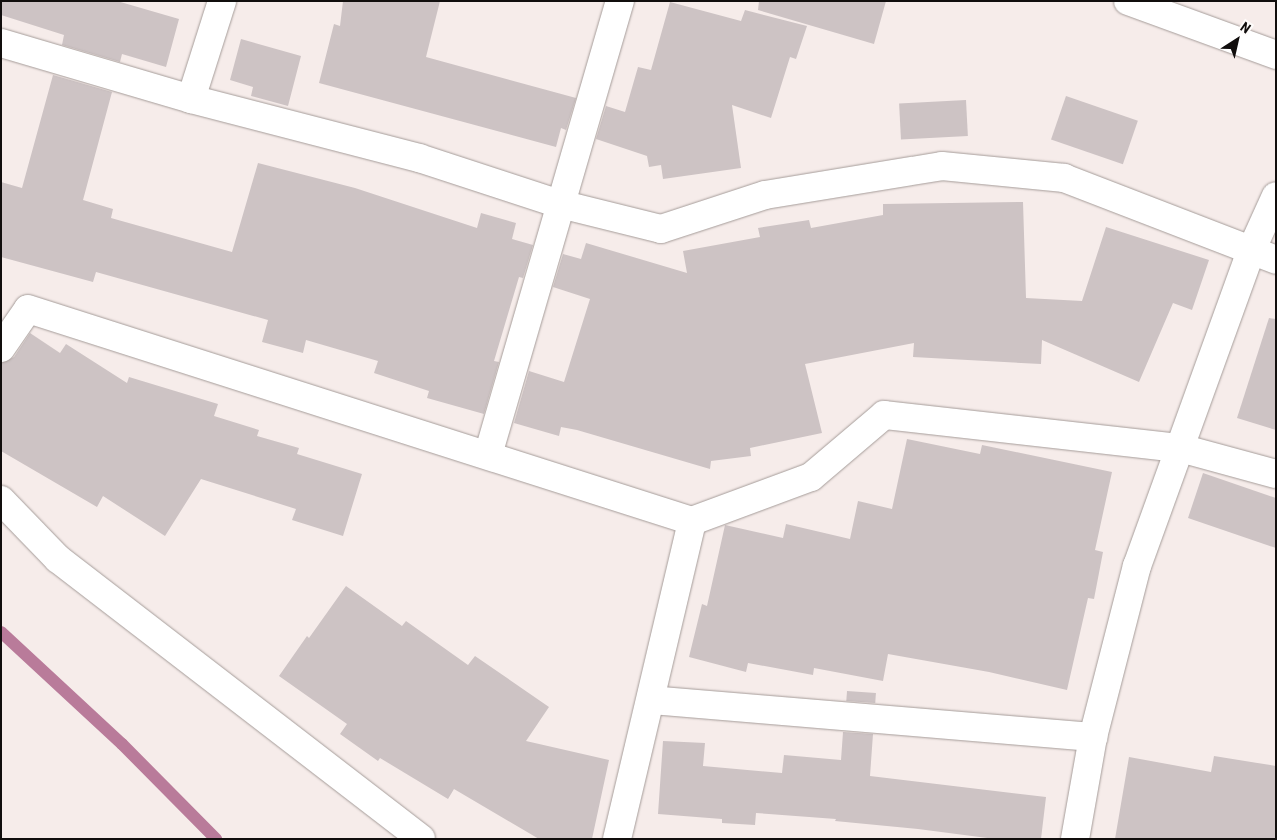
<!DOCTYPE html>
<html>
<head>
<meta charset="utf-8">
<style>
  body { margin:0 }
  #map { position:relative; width:1277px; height:840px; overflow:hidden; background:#f6ecea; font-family:"Roboto Condensed",sans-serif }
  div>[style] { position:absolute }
  .stream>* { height:12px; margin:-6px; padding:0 6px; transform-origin:6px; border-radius:6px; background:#b97b9a }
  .building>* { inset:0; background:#cdc3c4; transform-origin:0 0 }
  .roads { filter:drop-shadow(0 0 1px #a59c99) drop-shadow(0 0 1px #a59c99) }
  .minor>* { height:28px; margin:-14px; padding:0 14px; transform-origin:14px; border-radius:14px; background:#fff }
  span { translate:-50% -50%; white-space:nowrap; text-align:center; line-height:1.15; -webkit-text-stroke:4px #fefcfb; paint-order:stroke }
  .frame { position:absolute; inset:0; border:2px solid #110e0d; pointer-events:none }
  .north { position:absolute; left:1212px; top:15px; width:50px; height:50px; -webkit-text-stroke:4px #fefcfb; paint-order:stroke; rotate:35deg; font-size:14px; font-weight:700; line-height:20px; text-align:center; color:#110e0d }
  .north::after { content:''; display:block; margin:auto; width:18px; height:22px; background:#110e0d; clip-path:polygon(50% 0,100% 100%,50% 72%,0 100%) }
</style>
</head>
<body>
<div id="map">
  <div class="stream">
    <div style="left:1px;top:632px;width:165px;rotate:42.8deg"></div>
    <div style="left:122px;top:744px;width:134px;rotate:45.3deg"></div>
  </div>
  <div class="building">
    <div style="clip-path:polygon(1px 1px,117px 1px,179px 19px,166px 67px,122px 54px,120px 62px,62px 45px,64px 35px,1px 15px)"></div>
    <div style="clip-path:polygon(343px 1px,440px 1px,426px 57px,576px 98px,566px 130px,561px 128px,556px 147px,319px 83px,334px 24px,340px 26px)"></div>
    <div style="clip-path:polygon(759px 1px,886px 1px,874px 44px,758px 10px)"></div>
    <div style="clip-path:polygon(670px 2px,741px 21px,745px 10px,807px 26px,796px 59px,790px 57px,771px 118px,732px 105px,741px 168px,663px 179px,661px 165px,649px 167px,647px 156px,596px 139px,606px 106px,625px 112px,638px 67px,651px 70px)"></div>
    <div style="clip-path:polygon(241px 39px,301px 56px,288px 106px,251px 96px,253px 87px,230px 80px)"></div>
    <div style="clip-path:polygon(53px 75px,112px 92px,83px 200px,113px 209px,111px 218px,232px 252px,258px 163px,355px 188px,477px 228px,481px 213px,516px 223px,512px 239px,533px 245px,523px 278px,519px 277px,494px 361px,499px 362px,484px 414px,427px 398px,429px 391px,374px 373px,378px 361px,306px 340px,303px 353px,262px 342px,268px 320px,96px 272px,93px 282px,1px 257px,1px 182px,22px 188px)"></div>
    <div style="left:1066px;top:96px;width:76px;height:46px;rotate:19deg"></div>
    <div style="left:966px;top:100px;width:36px;height:67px;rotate:87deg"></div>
    <div style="clip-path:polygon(1023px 202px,1026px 298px,1082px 301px,1106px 227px,1209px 260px,1192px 310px,1173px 303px,1139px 382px,1042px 340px,1041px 364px,913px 357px,914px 343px,805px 364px,822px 433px,750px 448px,751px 456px,711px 461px,710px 469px,577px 430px,561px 427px,559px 436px,514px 423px,529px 371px,564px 382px,590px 299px,553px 287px,563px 254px,581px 259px,586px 243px,687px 273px,683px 251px,760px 237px,758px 228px,809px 220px,811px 228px,883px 215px,883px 204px)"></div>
    <div style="clip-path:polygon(1269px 318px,1276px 319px,1276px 430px,1237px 418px)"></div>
    <div style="clip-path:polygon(30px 333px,60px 353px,66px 344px,127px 383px,129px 377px,218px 404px,214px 416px,259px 430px,257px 436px,299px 448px,297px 454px,362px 474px,343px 536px,292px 520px,296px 509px,201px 479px,165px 536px,103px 496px,97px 507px,1px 451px,1px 363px,14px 357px)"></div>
    <div style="clip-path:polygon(907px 439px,980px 454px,982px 445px,1112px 472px,1095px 550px,1103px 552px,1094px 599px,1088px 598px,1067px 690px,989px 672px,888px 654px,883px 681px,814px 668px,813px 675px,748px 663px,746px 672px,689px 657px,702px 604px,707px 606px,725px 525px,783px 538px,786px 524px,850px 539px,858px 501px,892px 509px)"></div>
    <div style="clip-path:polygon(1203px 473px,1276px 498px,1276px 548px,1188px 518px)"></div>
    <div style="clip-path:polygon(346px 586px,402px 626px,406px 621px,468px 665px,475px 656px,549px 707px,526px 741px,609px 760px,592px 839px,539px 839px,454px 789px,448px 799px,380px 758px,378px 761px,340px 734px,347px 724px,279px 676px,307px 636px,309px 638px)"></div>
    <div style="left:847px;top:691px;width:29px;height:10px;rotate:4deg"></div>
    <div style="clip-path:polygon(843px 732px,873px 734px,870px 776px,1046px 797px,1041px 839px,995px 839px,918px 829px,835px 821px,836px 819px,756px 813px,755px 825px,722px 823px,722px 819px,658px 814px,663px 741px,705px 743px,703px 766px,782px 773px,784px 755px,841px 760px)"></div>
    <div style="clip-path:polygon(1214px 756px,1276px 766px,1276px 839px,1115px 839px,1129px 757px,1211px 772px)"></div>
  </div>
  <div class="roads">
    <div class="minor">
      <div style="left:1128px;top:1px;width:158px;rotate:20deg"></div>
      <div style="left:1px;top:43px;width:198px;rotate:16.4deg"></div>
      <div style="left:191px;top:99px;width:236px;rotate:14.5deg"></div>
      <div style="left:419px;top:158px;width:148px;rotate:18.1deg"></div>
      <div style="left:560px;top:204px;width:104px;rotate:13.9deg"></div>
      <div style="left:661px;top:229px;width:109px;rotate:-18.1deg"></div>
      <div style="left:765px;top:195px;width:179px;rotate:-9.3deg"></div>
      <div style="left:942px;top:166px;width:123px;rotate:5.6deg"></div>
      <div style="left:1064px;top:178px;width:227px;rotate:21.1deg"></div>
      <div style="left:191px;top:99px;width:103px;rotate:-72.4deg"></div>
      <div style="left:1px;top:348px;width:47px;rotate:-55.3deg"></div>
      <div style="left:28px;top:309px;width:697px;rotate:17.71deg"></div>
      <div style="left:692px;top:521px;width:127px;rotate:-20.3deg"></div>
      <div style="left:811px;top:477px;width:96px;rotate:-40.3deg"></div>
      <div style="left:884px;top:415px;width:298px;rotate:6.4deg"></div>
      <div style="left:1180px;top:448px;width:99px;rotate:15.2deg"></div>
      <div style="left:488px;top:455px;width:473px;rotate:-73.8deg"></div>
      <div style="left:1px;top:500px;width:82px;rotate:46deg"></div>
      <div style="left:58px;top:559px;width:458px;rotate:37.6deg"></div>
      <div style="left:651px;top:700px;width:444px;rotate:4.8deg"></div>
      <div style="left:617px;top:839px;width:327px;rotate:-76.7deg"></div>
      <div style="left:1075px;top:839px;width:104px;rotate:-80deg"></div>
      <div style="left:1093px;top:737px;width:177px;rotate:-75.6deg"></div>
      <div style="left:1137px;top:566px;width:335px;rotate:-70.1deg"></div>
      <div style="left:1251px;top:251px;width:60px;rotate:-65.6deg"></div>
    </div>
  </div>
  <div class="frame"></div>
  <div class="north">N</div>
</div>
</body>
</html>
